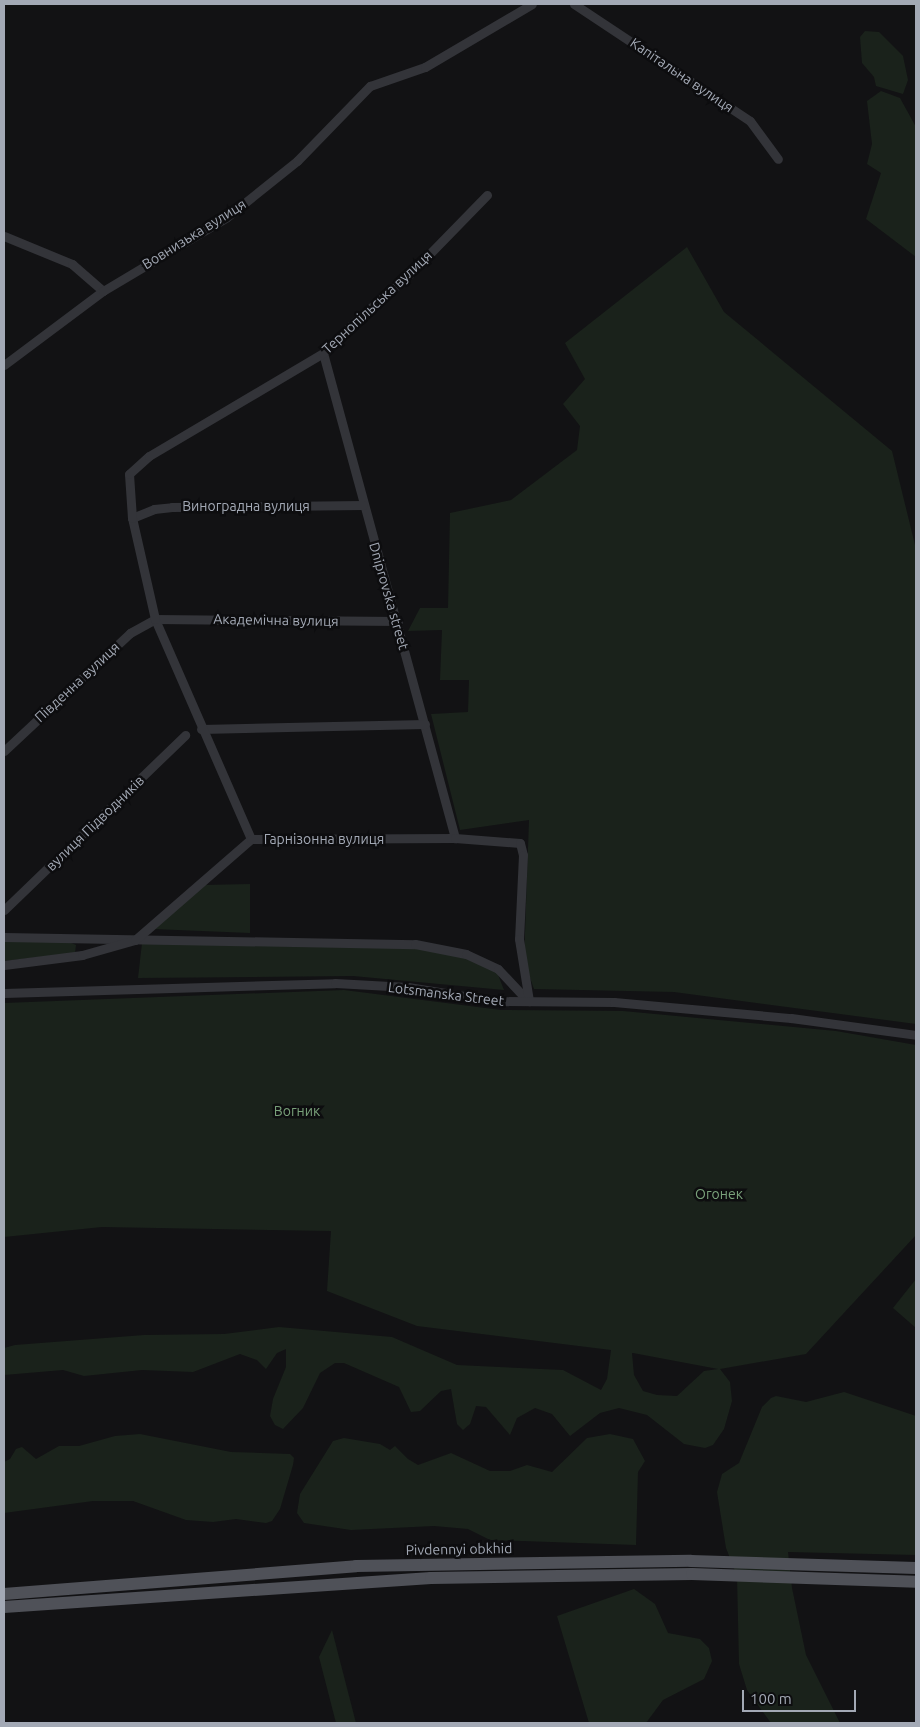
<!DOCTYPE html>
<html>
<head>
<meta charset="utf-8">
<style>
  body { margin:0 }
  #map { position:relative; width:920px; height:1727px; overflow:hidden; background:#121214; font-family:Ubuntu,sans-serif }
  div>[style] { position:absolute }
  .green>* { inset:0; background:#1a221b }
  .street>* { height:9px; margin:-4.5px; padding:0 4.5px; transform-origin:4.5px; border-radius:4.5px; background:#333439 }
  .primary>* { height:12px; margin:-6px; padding:0 6px; transform-origin:6px; border-radius:6px; background:#4f5158 }
  span { translate:-50% -50%; white-space:nowrap; text-align:center; line-height:1.15; -webkit-text-stroke:5px #0d0d0f; paint-order:stroke }
  .street-label { font-size:14px; color:#a3a9b5 }
  .park-label { font-size:14px; color:#79a17a }
  .frame { position:absolute; inset:0; border:5px solid #a3a9b5; pointer-events:none }
  .scale { position:absolute; left:742px; top:1690px; width:114px; height:22px; box-sizing:border-box; border:2px solid #a3a9b5; border-top:0; padding-left:6px; font-size:15px; line-height:18px; white-space:nowrap; color:#a3a9b5; -webkit-text-stroke:4px #0d0d0f; paint-order:stroke }
</style>
</head>
<body>
<div id="map">
  <div class="green">
    <div style="clip-path:polygon(865px 31px,879px 32px,903px 56px,908px 80px,903px 94px,876px 86px,874px 77px,862px 63px,860px 37px)"></div>
    <div style="clip-path:polygon(881px 91px,900px 98px,916px 127px,916px 257px,866px 219px,881px 173px,867px 164px,872px 144px,867px 101px)"></div>
    <div style="clip-path:polygon(687px 247px,724px 312px,892px 451px,916px 549px,916px 1024px,674px 992px,534px 989px,524px 961px,529px 820px,460px 830px,431px 714px,468px 712px,469px 680px,440px 680px,442px 630px,408px 631px,420px 608px,448px 608px,450px 513px,511px 500px,577px 450px,580px 426px,563px 404px,585px 379px,565px 343px)"></div>
    <div style="clip-path:polygon(250px 884px,250px 933px,153px 929px,203px 885px)"></div>
    <div style="clip-path:polygon(4px 941px,69px 942px,76px 945px,75px 953px,4px 961px)"></div>
    <div style="clip-path:polygon(142px 943px,413px 948px,464px 957px,497px 972px,504px 990px,353px 976px,138px 978px)"></div>
    <div style="clip-path:polygon(evenodd,344px 990px,501px 1010px,623px 1011px,836px 1031px,916px 1045px,916px 1235px,806px 1354px,720px 1369px,730px 1382px,732px 1401px,724px 1429px,713px 1445px,705px 1448px,684px 1444px,647px 1415px,619px 1408px,600px 1413px,570px 1436px,552px 1414px,535px 1408px,517px 1418px,510px 1435px,486px 1407px,476px 1406px,470px 1424px,463px 1430px,457px 1424px,451px 1389px,441px 1391px,420px 1411px,411px 1412px,399px 1387px,344px 1363px,335px 1363px,320px 1373px,303px 1408px,283px 1429px,275px 1425px,270px 1416px,273px 1399px,286px 1367px,286px 1349px,277px 1353px,266px 1369px,257px 1360px,240px 1354px,193px 1372px,142px 1370px,84px 1376px,63px 1370px,4px 1375px,4px 1348px,15px 1345px,144px 1335px,224px 1334px,279px 1327px,392px 1337px,457px 1365px,563px 1370px,601px 1390px,607px 1379px,611px 1350px,417px 1326px,327px 1291px,331px 1231px,102px 1227px,4px 1237px,4px 1003px,344px 990px,632px 1353px,633px 1353px,718px 1369px,704px 1371px,677px 1396px,657px 1395px,643px 1391px,634px 1375px,632px 1353px)"></div>
    <div style="clip-path:polygon(916px 1279px,916px 1328px,893px 1308px)"></div>
    <div style="clip-path:polygon(844px 1392px,916px 1416px,916px 1555px,788px 1552px,792px 1588px,806px 1655px,840px 1723px,771px 1723px,747px 1690px,739px 1664px,737px 1576px,726px 1548px,717px 1492px,722px 1474px,739px 1463px,762px 1407px,771px 1398px,776px 1396px,806px 1402px)"></div>
    <div style="clip-path:polygon(140px 1434px,231px 1452px,290px 1454px,294px 1458px,293px 1465px,280px 1509px,272px 1521px,266px 1523px,236px 1519px,213px 1522px,186px 1520px,133px 1501px,93px 1501px,4px 1513px,4px 1462px,10px 1459px,16px 1449px,22px 1447px,36px 1459px,59px 1446px,79px 1446px,115px 1436px)"></div>
    <div style="clip-path:polygon(610px 1434px,633px 1439px,645px 1461px,638px 1472px,636px 1545px,490px 1540px,468px 1529px,434px 1526px,351px 1530px,304px 1523px,297px 1513px,300px 1494px,333px 1441px,344px 1438px,380px 1444px,390px 1450px,395px 1446px,408px 1459px,418px 1465px,451px 1453px,490px 1471px,510px 1471px,527px 1465px,552px 1472px,587px 1438px)"></div>
    <div style="clip-path:polygon(634px 1589px,655px 1604px,668px 1633px,700px 1639px,709px 1648px,712px 1661px,704px 1679px,663px 1700px,646px 1723px,589px 1723px,557px 1616px)"></div>
    <div style="clip-path:polygon(332px 1630px,356px 1723px,336px 1723px,319px 1657px)"></div>
  </div>
  <div class="street">
    <div style="left:574px;top:4px;width:211px;rotate:33.6deg"></div>
    <div style="left:750px;top:121px;width:47px;rotate:53.6deg"></div>
    <div style="left:4px;top:236px;width:74px;rotate:22.4deg"></div>
    <div style="left:72px;top:264px;width:41px;rotate:41.1deg"></div>
    <div style="left:323px;top:353px;width:503px;rotate:74.77deg"></div>
    <div style="left:4px;top:365px;width:124px;rotate:-36.8deg"></div>
    <div style="left:103px;top:291px;width:144px;rotate:-30.8deg"></div>
    <div style="left:227px;top:217px;width:90px;rotate:-38.7deg"></div>
    <div style="left:297px;top:161px;width:105px;rotate:-45.8deg"></div>
    <div style="left:370px;top:86px;width:58px;rotate:-19.1deg"></div>
    <div style="left:425px;top:67px;width:124px;rotate:-30.5deg"></div>
    <div style="left:132px;top:518px;width:24px;rotate:-22deg"></div>
    <div style="left:154px;top:509px;width:18px;rotate:-6deg"></div>
    <div style="left:172px;top:507px;width:191px;rotate:-0.6deg"></div>
    <div style="left:201px;top:729px;width:224px;rotate:-1.3deg"></div>
    <div style="left:4px;top:751px;width:173px;rotate:-43.1deg"></div>
    <div style="left:130px;top:633px;width:29px;rotate:-29deg"></div>
    <div style="left:155px;top:619px;width:243px;rotate:0.5deg"></div>
    <div style="left:251px;top:839px;width:240px;rotate:-113.6deg"></div>
    <div style="left:155px;top:619px;width:104px;rotate:-102.8deg"></div>
    <div style="left:132px;top:518px;width:44px;rotate:-93.9deg"></div>
    <div style="left:129px;top:474px;width:27px;rotate:-42deg"></div>
    <div style="left:149px;top:456px;width:202px;rotate:-30.6deg"></div>
    <div style="left:323px;top:353px;width:45px;rotate:-45deg"></div>
    <div style="left:355px;top:321px;width:67px;rotate:-40.1deg"></div>
    <div style="left:406px;top:278px;width:116px;rotate:-45.7deg"></div>
    <div style="left:4px;top:910px;width:252px;rotate:-44deg"></div>
    <div style="left:4px;top:937px;width:411px;rotate:1deg"></div>
    <div style="left:415px;top:944px;width:52px;rotate:11.1deg"></div>
    <div style="left:466px;top:954px;width:35px;rotate:25deg"></div>
    <div style="left:498px;top:969px;width:44px;rotate:46.8deg"></div>
    <div style="left:4px;top:965px;width:79px;rotate:-7.3deg"></div>
    <div style="left:82px;top:955px;width:55px;rotate:-15.8deg"></div>
    <div style="left:135px;top:940px;width:154px;rotate:-41deg"></div>
    <div style="left:251px;top:839px;width:204px;rotate:-0.3deg"></div>
    <div style="left:455px;top:838px;width:65px;rotate:4.4deg"></div>
    <div style="left:520px;top:843px;width:12px;rotate:76deg"></div>
    <div style="left:523px;top:855px;width:84px;rotate:92.7deg"></div>
    <div style="left:519px;top:939px;width:63px;rotate:80.8deg"></div>
    <div style="left:4px;top:993px;width:331px;rotate:-1.7deg"></div>
    <div style="left:335px;top:983px;width:73px;rotate:3.1deg"></div>
    <div style="left:408px;top:987px;width:88px;rotate:9.1deg"></div>
    <div style="left:495px;top:1001px;width:119px;rotate:0.5deg"></div>
    <div style="left:614px;top:1002px;width:178px;rotate:5.2deg"></div>
    <div style="left:791px;top:1018px;width:126px;rotate:7.7deg"></div>
  </div>
  <div class="primary">
    <div style="left:4px;top:1594px;width:353px;rotate:-4.5deg"></div>
    <div style="left:356px;top:1566px;width:335px;rotate:-0.9deg"></div>
    <div style="left:691px;top:1561px;width:225px;rotate:1.8deg"></div>
    <div style="left:4px;top:1607px;width:428px;rotate:-3.9deg"></div>
    <div style="left:431px;top:1578px;width:261px;rotate:-0.9deg"></div>
    <div style="left:692px;top:1574px;width:224px;rotate:2deg"></div>
  </div>
  <div class="street-label">
    <span style="left:682px;top:75px;rotate:34deg">Капітальна вулиця</span>
    <span style="left:194px;top:234px;rotate:-32deg">Вовнизька вулиця</span>
    <span style="left:377px;top:302px;rotate:-43deg">Тернопільська вулиця</span>
    <span style="left:246px;top:506px">Виноградна вулиця</span>
    <span style="left:389px;top:596px;rotate:74deg">Dniprovska street</span>
    <span style="left:276px;top:620px;rotate:1deg">Академічна вулиця</span>
    <span style="left:77px;top:682px;rotate:-43deg">Південна вулиця</span>
    <span style="left:95px;top:823px;rotate:-44deg">вулиця Підводників</span>
    <span style="left:324px;top:839px">Гарнізонна вулиця</span>
    <span style="left:446px;top:994px;rotate:7deg">Lotsmanska Street</span>
    <span style="left:459px;top:1549px;rotate:-1deg">Pivdennyi obkhid</span>
  </div>
  <div class="park-label">
    <span style="left:297px;top:1111px">Вогник</span>
    <span style="left:719px;top:1194px">Огонек</span>
  </div>
  <div class="frame"></div>
  <div class="scale">100 m</div>
</div>
</body>
</html>
